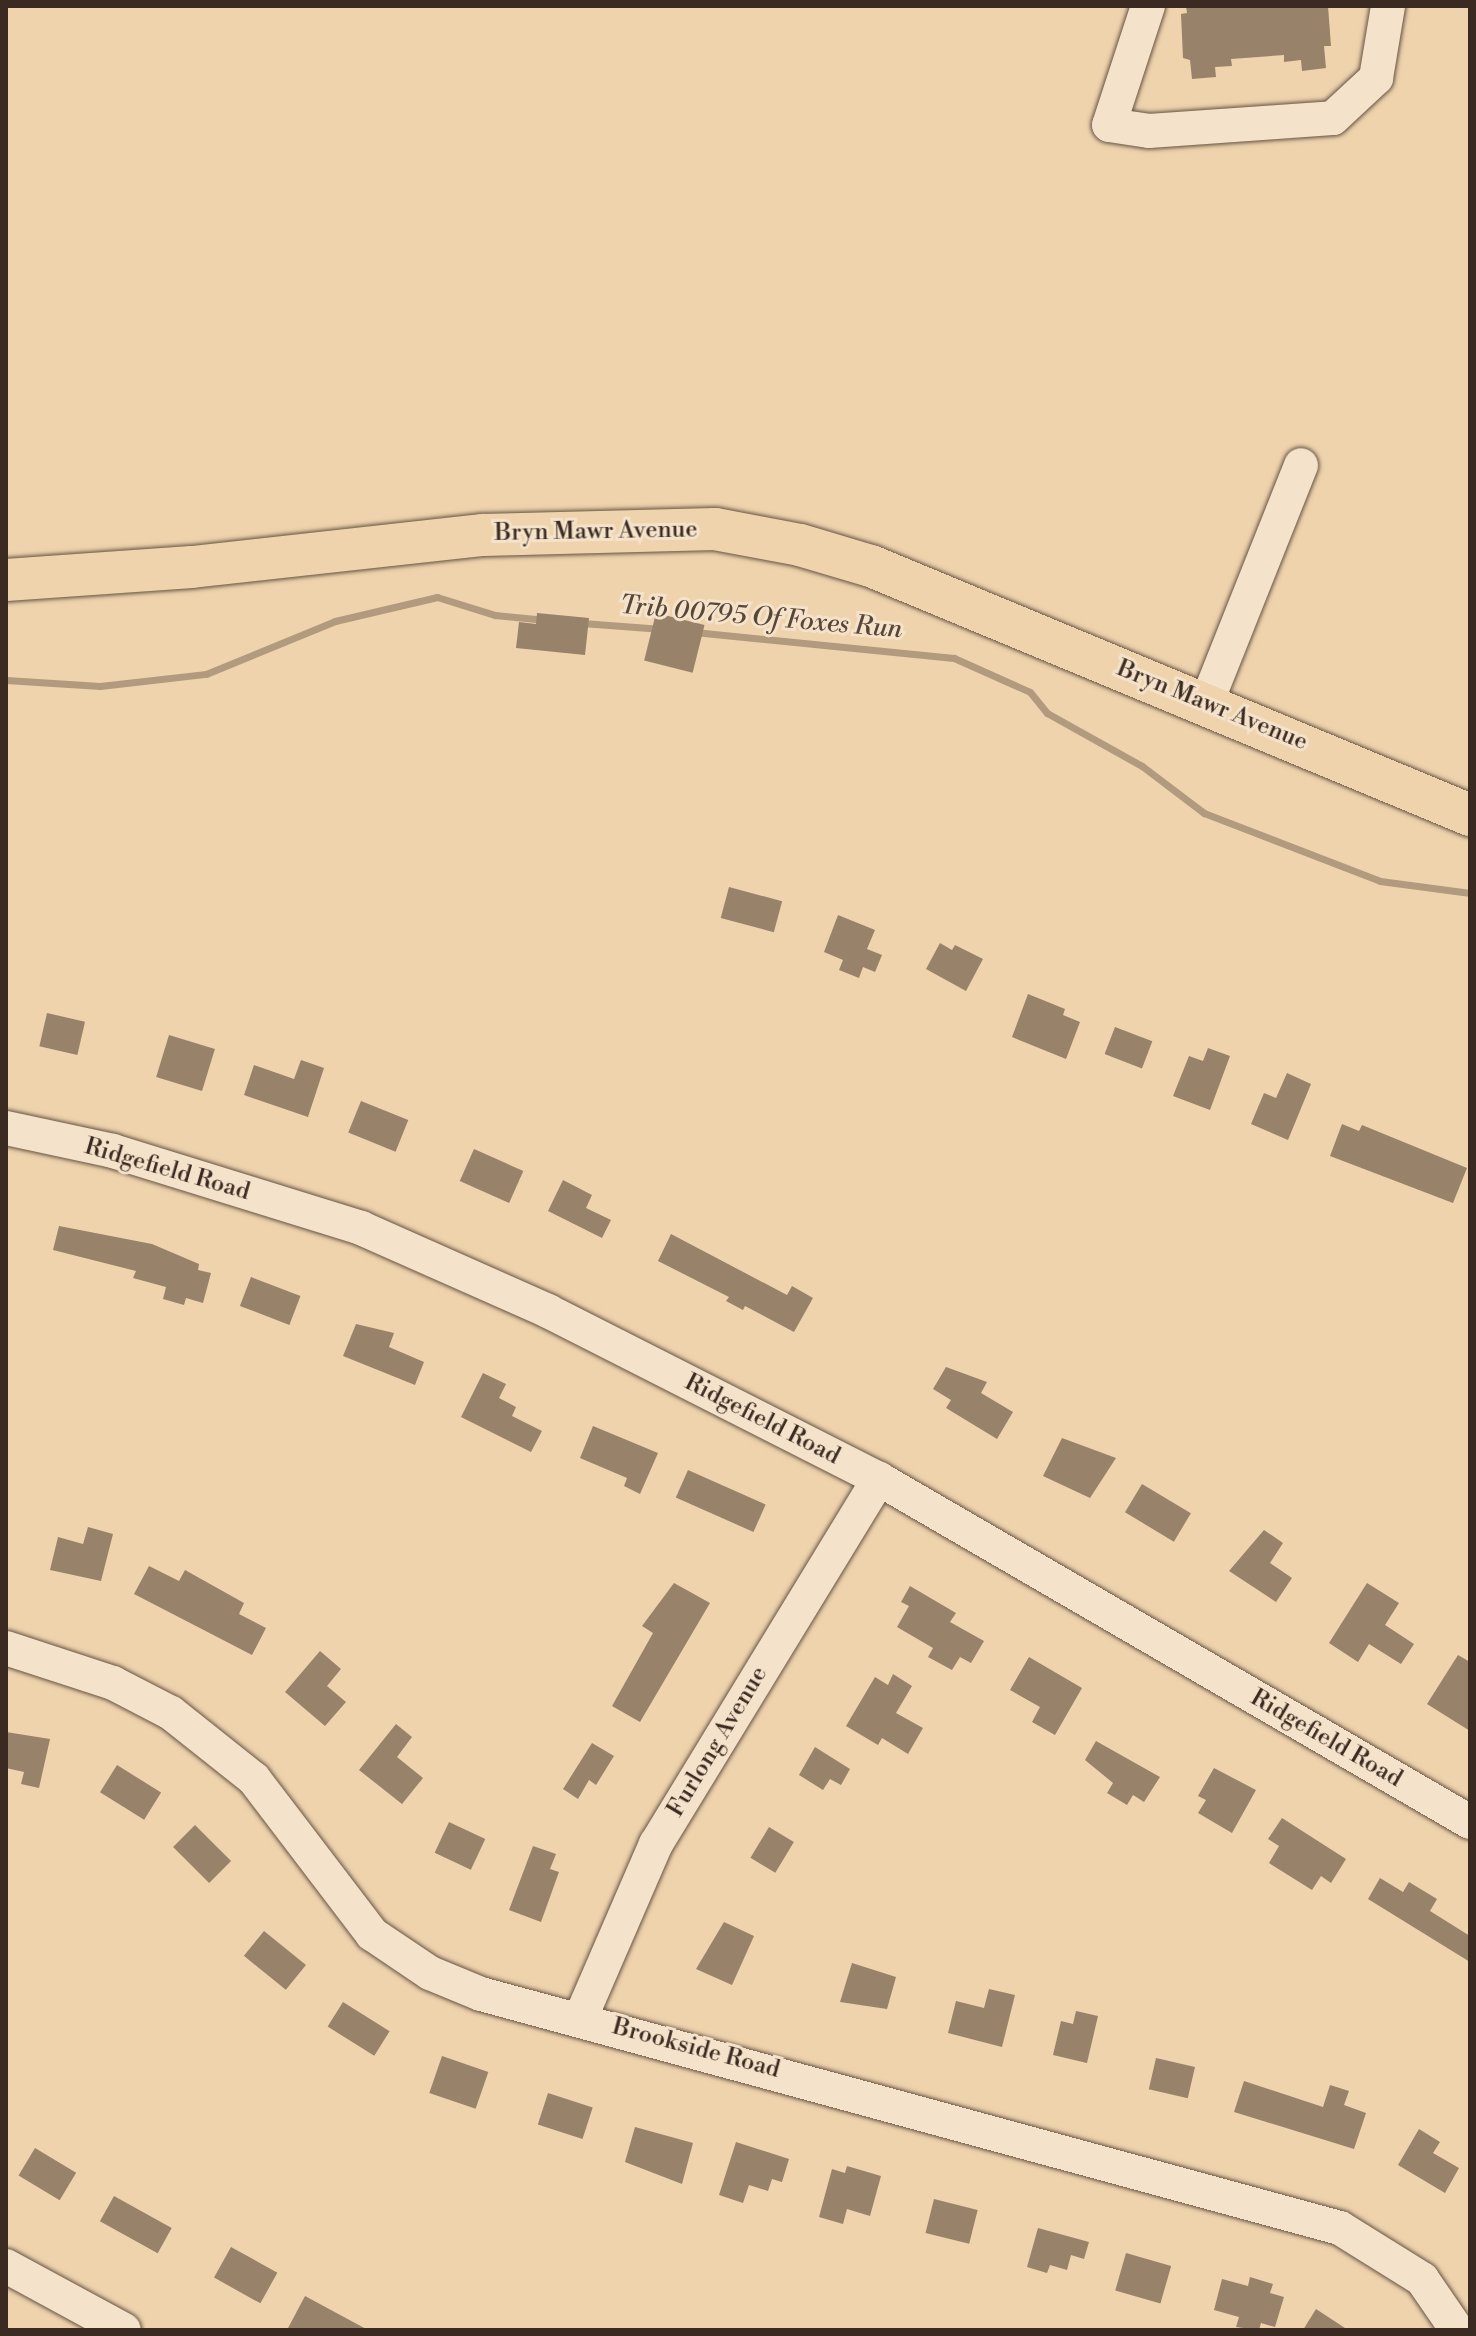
<!DOCTYPE html>
<html>
<head>
<meta charset="utf-8">
<style>
  body { margin:0 }
  #map { position:relative; width:1476px; height:2336px; overflow:hidden; background:#eed3ad; font-family:"Libre Bodoni",serif }
  div>[style] { position:absolute }
  .stream>* { height:7px; margin:-3.5px; padding:0 3.5px; transform-origin:3.5px; border-radius:3.5px; background:#b19a7d }
  .building>* { inset:0; background:#98826a; transform-origin:0 0 }
  .roads { filter:drop-shadow(0 0 2px #675444) drop-shadow(0 0 2px #675444) }
  .minor>* { height:34px; margin:-17px; padding:0 17px; transform-origin:17px; border-radius:17px; background:#f4e2ca }
  .major>* { height:42px; margin:-21px; padding:0 21px; transform-origin:21px; border-radius:21px; background:#eed3ad }
  span { translate:-50% -50%; white-space:nowrap; text-align:center; line-height:1.15; -webkit-text-stroke:6px #f4e2ca; paint-order:stroke }
  .street-label { font-size:24px; color:#3a2a21 }
  .water-label { font-size:26px; color:#584638; font-style:italic }
  .frame { position:absolute; inset:0; border:8px solid #3a2a21; pointer-events:none }
</style>
</head>
<body>
<div id="map">
  <div class="stream">
    <div style="left:582px;top:623px;width:80px;rotate:4.3deg"></div>
    <div style="left:694px;top:632px;width:261px;rotate:5.7deg"></div>
    <div style="left:954px;top:658px;width:83px;rotate:24.1deg"></div>
    <div style="left:1030px;top:692px;width:27px;rotate:51deg"></div>
    <div style="left:1047px;top:713px;width:109px;rotate:29.2deg"></div>
    <div style="left:1142px;top:766px;width:78px;rotate:37.2deg"></div>
    <div style="left:1204px;top:813px;width:189px;rotate:21.1deg"></div>
    <div style="left:1380px;top:881px;width:91px;rotate:7.6deg"></div>
    <div style="left:6px;top:680px;width:94px;rotate:3.7deg"></div>
    <div style="left:100px;top:686px;width:107px;rotate:-6.5deg"></div>
    <div style="left:206px;top:674px;width:139px;rotate:-22.3deg"></div>
    <div style="left:335px;top:621px;width:105px;rotate:-13.2deg"></div>
    <div style="left:437px;top:597px;width:61px;rotate:17.2deg"></div>
    <div style="left:495px;top:615px;width:51px;rotate:5.6deg"></div>
  </div>
  <div class="building">
    <div style="clip-path:polygon(1186px 6px,1328px 6px,1331px 46px,1324px 46px,1326px 68px,1302px 71px,1301px 60px,1284px 62px,1284px 55px,1231px 59px,1232px 66px,1215px 67px,1216px 77px,1192px 79px,1190px 60px,1183px 58px,1181px 14px,1187px 13px)"></div>
    <div style="clip-path:polygon(537px 613px,589px 618px,585px 655px,516px 648px,519px 622px,536px 624px)"></div>
    <div style="left:656px;top:613px;width:50px;height:49px;rotate:14deg"></div>
    <div style="left:729px;top:887px;width:55px;height:32px;rotate:15deg"></div>
    <div style="clip-path:polygon(838px 915px,875px 930px,867px 949px,882px 955px,875px 972px,863px 967px,859px 978px,839px 970px,843px 960px,824px 952px)"></div>
    <div style="clip-path:polygon(940px 943px,952px 950px,955px 945px,983px 959px,966px 991px,926px 969px)"></div>
    <div style="clip-path:polygon(1028px 994px,1065px 1009px,1063px 1015px,1080px 1022px,1066px 1059px,1012px 1037px)"></div>
    <div style="left:47px;top:1013px;width:39px;height:34px;rotate:13deg"></div>
    <div style="left:1115px;top:1027px;width:40px;height:29px;rotate:21deg"></div>
    <div style="left:169px;top:1035px;width:48px;height:44px;rotate:17deg"></div>
    <div style="clip-path:polygon(1208px 1048px,1230px 1056px,1210px 1110px,1173px 1096px,1189px 1056px,1203px 1061px)"></div>
    <div style="clip-path:polygon(301px 1060px,324px 1068px,308px 1117px,244px 1095px,254px 1065px,294px 1079px)"></div>
    <div style="clip-path:polygon(1287px 1073px,1311px 1084px,1288px 1140px,1251px 1124px,1264px 1093px,1276px 1098px)"></div>
    <div style="left:361px;top:1101px;width:51px;height:34px;rotate:22deg"></div>
    <div style="clip-path:polygon(1342px 1124px,1359px 1131px,1362px 1125px,1467px 1168px,1453px 1203px,1330px 1156px)"></div>
    <div style="left:474px;top:1149px;width:54px;height:35px;rotate:24deg"></div>
    <div style="clip-path:polygon(563px 1180px,592px 1195px,586px 1208px,611px 1220px,602px 1238px,548px 1211px)"></div>
    <div style="clip-path:polygon(59px 1226px,152px 1244px,199px 1264px,198px 1270px,211px 1273px,203px 1303px,186px 1298px,184px 1305px,163px 1299px,166px 1287px,133px 1278px,136px 1271px,53px 1250px)"></div>
    <div style="clip-path:polygon(671px 1234px,787px 1295px,792px 1286px,813px 1298px,794px 1332px,745px 1306px,743px 1310px,726px 1301px,729px 1297px,658px 1261px)"></div>
    <div style="left:251px;top:1277px;width:53px;height:31px;rotate:21deg"></div>
    <div style="clip-path:polygon(356px 1324px,394px 1333px,389px 1347px,424px 1362px,415px 1385px,343px 1356px)"></div>
    <div style="clip-path:polygon(946px 1367px,987px 1382px,981px 1393px,1013px 1412px,997px 1439px,946px 1408px,951px 1400px,933px 1389px)"></div>
    <div style="clip-path:polygon(483px 1373px,506px 1384px,499px 1398px,516px 1407px,512px 1416px,542px 1431px,531px 1452px,461px 1417px)"></div>
    <div style="clip-path:polygon(593px 1426px,658px 1453px,640px 1494px,624px 1486px,627px 1478px,580px 1458px)"></div>
    <div style="clip-path:polygon(1062px 1438px,1116px 1458px,1090px 1498px,1043px 1476px)"></div>
    <div style="left:688px;top:1470px;width:85px;height:30px;rotate:24deg"></div>
    <div style="left:1142px;top:1484px;width:57px;height:33px;rotate:31deg"></div>
    <div style="clip-path:polygon(88px 1527px,113px 1534px,101px 1581px,50px 1570px,58px 1537px,83px 1544px)"></div>
    <div style="clip-path:polygon(1264px 1530px,1283px 1543px,1270px 1563px,1292px 1578px,1276px 1602px,1229px 1571px)"></div>
    <div style="clip-path:polygon(149px 1566px,179px 1581px,185px 1570px,244px 1603px,239px 1614px,266px 1628px,252px 1655px,134px 1594px)"></div>
    <div style="clip-path:polygon(674px 1583px,710px 1603px,640px 1722px,612px 1706px,653px 1633px,642px 1626px)"></div>
    <div style="clip-path:polygon(1367px 1583px,1399px 1603px,1385px 1625px,1414px 1644px,1401px 1664px,1369px 1644px,1358px 1662px,1329px 1643px)"></div>
    <div style="clip-path:polygon(910px 1586px,956px 1613px,950px 1622px,984px 1641px,971px 1663px,960px 1657px,952px 1670px,928px 1657px,933px 1648px,897px 1627px,909px 1606px,901px 1602px)"></div>
    <div style="clip-path:polygon(320px 1651px,341px 1669px,327px 1686px,346px 1702px,325px 1726px,285px 1692px)"></div>
    <div style="clip-path:polygon(1458px 1655px,1470px 1662px,1470px 1731px,1427px 1704px)"></div>
    <div style="clip-path:polygon(1029px 1657px,1082px 1688px,1055px 1735px,1032px 1722px,1040px 1707px,1010px 1690px)"></div>
    <div style="clip-path:polygon(893px 1674px,912px 1686px,896px 1713px,923px 1728px,908px 1754px,882px 1738px,878px 1745px,846px 1726px,875px 1677px,888px 1685px)"></div>
    <div style="clip-path:polygon(396px 1724px,412px 1737px,397px 1757px,423px 1778px,402px 1804px,359px 1770px)"></div>
    <div style="clip-path:polygon(6px 1732px,50px 1739px,39px 1788px,21px 1784px,24px 1772px,6px 1768px)"></div>
    <div style="clip-path:polygon(1096px 1741px,1160px 1777px,1144px 1802px,1133px 1795px,1127px 1805px,1107px 1793px,1113px 1783px,1085px 1760px)"></div>
    <div style="clip-path:polygon(592px 1743px,614px 1756px,596px 1785px,589px 1780px,578px 1799px,563px 1789px)"></div>
    <div style="clip-path:polygon(815px 1747px,850px 1769px,841px 1785px,830px 1779px,823px 1790px,799px 1775px)"></div>
    <div style="left:117px;top:1765px;width:52px;height:32px;rotate:32deg"></div>
    <div style="clip-path:polygon(1214px 1768px,1256px 1790px,1232px 1833px,1198px 1813px,1206px 1800px,1198px 1796px)"></div>
    <div style="clip-path:polygon(1282px 1818px,1346px 1859px,1331px 1883px,1321px 1876px,1312px 1890px,1269px 1863px,1279px 1846px,1268px 1839px)"></div>
    <div style="left:449px;top:1822px;width:40px;height:34px;rotate:25deg"></div>
    <div style="left:195px;top:1825px;width:51px;height:31px;rotate:45deg"></div>
    <div style="left:769px;top:1827px;width:29px;height:36px;rotate:31deg"></div>
    <div style="clip-path:polygon(533px 1846px,556px 1854px,550px 1869px,559px 1872px,541px 1922px,509px 1910px)"></div>
    <div style="clip-path:polygon(1380px 1878px,1403px 1892px,1409px 1882px,1437px 1899px,1430px 1911px,1470px 1936px,1470px 1962px,1368px 1899px)"></div>
    <div style="clip-path:polygon(724px 1922px,754px 1936px,732px 1985px,696px 1969px)"></div>
    <div style="left:264px;top:1931px;width:54px;height:32px;rotate:39deg"></div>
    <div style="clip-path:polygon(852px 1963px,896px 1977px,887px 2009px,840px 2002px)"></div>
    <div style="clip-path:polygon(989px 1989px,1015px 1995px,1002px 2047px,948px 2033px,956px 2001px,984px 2008px)"></div>
    <div style="left:343px;top:2002px;width:55px;height:29px;rotate:32deg"></div>
    <div style="clip-path:polygon(1076px 2011px,1098px 2016px,1087px 2063px,1053px 2055px,1061px 2021px,1073px 2024px)"></div>
    <div style="left:442px;top:2056px;width:49px;height:39px;rotate:19deg"></div>
    <div style="left:1156px;top:2058px;width:40px;height:32px;rotate:13deg"></div>
    <div style="clip-path:polygon(1244px 2081px,1323px 2107px,1330px 2085px,1349px 2091px,1344px 2105px,1366px 2113px,1354px 2149px,1234px 2112px)"></div>
    <div style="left:548px;top:2093px;width:47px;height:33px;rotate:18deg"></div>
    <div style="clip-path:polygon(635px 2127px,693px 2143px,682px 2184px,625px 2162px)"></div>
    <div style="clip-path:polygon(1419px 2129px,1440px 2142px,1433px 2153px,1459px 2168px,1445px 2193px,1398px 2165px)"></div>
    <div style="clip-path:polygon(736px 2142px,789px 2159px,782px 2182px,772px 2179px,768px 2191px,749px 2185px,743px 2203px,719px 2195px)"></div>
    <div style="left:35px;top:2148px;width:48px;height:32px;rotate:31deg"></div>
    <div style="clip-path:polygon(847px 2166px,881px 2176px,870px 2216px,847px 2209px,843px 2224px,819px 2217px,832px 2169px,845px 2173px)"></div>
    <div style="left:114px;top:2196px;width:66px;height:29px;rotate:29deg"></div>
    <div style="left:934px;top:2199px;width:45px;height:35px;rotate:14deg"></div>
    <div style="clip-path:polygon(1038px 2228px,1089px 2242px,1084px 2259px,1071px 2255px,1067px 2270px,1050px 2265px,1047px 2273px,1027px 2267px)"></div>
    <div style="left:231px;top:2247px;width:53px;height:35px;rotate:29deg"></div>
    <div style="left:1126px;top:2253px;width:47px;height:39px;rotate:16deg"></div>
    <div style="clip-path:polygon(1250px 2277px,1273px 2284px,1270px 2293px,1284px 2297px,1275px 2327px,1261px 2323px,1259px 2330px,1236px 2327px,1239px 2317px,1214px 2310px,1222px 2279px,1248px 2286px)"></div>
    <div style="clip-path:polygon(305px 2296px,368px 2330px,287px 2330px)"></div>
    <div style="clip-path:polygon(1316px 2309px,1348px 2330px,1303px 2330px)"></div>
  </div>
  <div class="roads">
    <div class="minor">
      <div style="left:1148px;top:6px;width:125px;rotate:108.1deg"></div>
      <div style="left:1109px;top:125px;width:40px;rotate:8.5deg"></div>
      <div style="left:1149px;top:131px;width:184px;rotate:-4deg"></div>
      <div style="left:1333px;top:118px;width:59px;rotate:-42.9deg"></div>
      <div style="left:1376px;top:78px;width:73px;rotate:-80.5deg"></div>
      <div style="left:1206px;top:704px;width:257px;rotate:-68.3deg"></div>
      <div style="left:6px;top:1128px;width:109px;rotate:12.1deg"></div>
      <div style="left:113px;top:1151px;width:260px;rotate:17.2deg"></div>
      <div style="left:361px;top:1228px;width:205px;rotate:23.9deg"></div>
      <div style="left:548px;top:1311px;width:371px;rotate:26.9deg"></div>
      <div style="left:879px;top:1479px;width:683px;rotate:30.13deg"></div>
      <div style="left:6px;top:1648px;width:113px;rotate:18.1deg"></div>
      <div style="left:113px;top:1683px;width:65px;rotate:27.3deg"></div>
      <div style="left:171px;top:1713px;width:106px;rotate:38.5deg"></div>
      <div style="left:254px;top:1779px;width:195px;rotate:52.7deg"></div>
      <div style="left:372px;top:1934px;width:70px;rotate:33.9deg"></div>
      <div style="left:430px;top:1973px;width:55px;rotate:22.4deg"></div>
      <div style="left:481px;top:1994px;width:890px;rotate:15.24deg"></div>
      <div style="left:1340px;top:2228px;width:97px;rotate:31.9deg"></div>
      <div style="left:1422px;top:2279px;width:62px;rotate:55.5deg"></div>
      <div style="left:581px;top:2017px;width:189px;rotate:-66.6deg"></div>
      <div style="left:656px;top:1844px;width:428px;rotate:-58.6deg"></div>
      <div style="left:6px;top:2266px;width:134px;rotate:28.5deg"></div>
    </div>
    <div class="major">
      <div style="left:6px;top:580px;width:186px;rotate:-4deg"></div>
      <div style="left:192px;top:567px;width:293px;rotate:-6.3deg"></div>
      <div style="left:483px;top:535px;width:232px;rotate:-1.5deg"></div>
      <div style="left:715px;top:529px;width:86px;rotate:10.7deg"></div>
      <div style="left:800px;top:545px;width:74px;rotate:16.5deg"></div>
      <div style="left:871px;top:566px;width:649px;rotate:22.57deg"></div>
    </div>
  </div>
  <div class="street-label">
    <span style="left:596px;top:532px;rotate:-1deg">Bryn Mawr Avenue</span>
    <span style="left:1212px;top:706px;rotate:22deg">Bryn Mawr Avenue</span>
    <span style="left:167px;top:1170px;rotate:16deg">Ridgefield Road</span>
    <span style="left:762px;top:1420px;rotate:27deg">Ridgefield Road</span>
    <span style="left:1326px;top:1739px;rotate:30deg">Ridgefield Road</span>
    <span style="left:718px;top:1742px;rotate:-59deg">Furlong Avenue</span>
    <span style="left:696px;top:2049px;rotate:15deg">Brookside Road</span>
  </div>
  <div class="water-label">
    <span style="left:761px;top:618px;rotate:5deg">Trib 00795 Of Foxes Run</span>
  </div>
  <div class="frame"></div>
</div>
</body>
</html>
